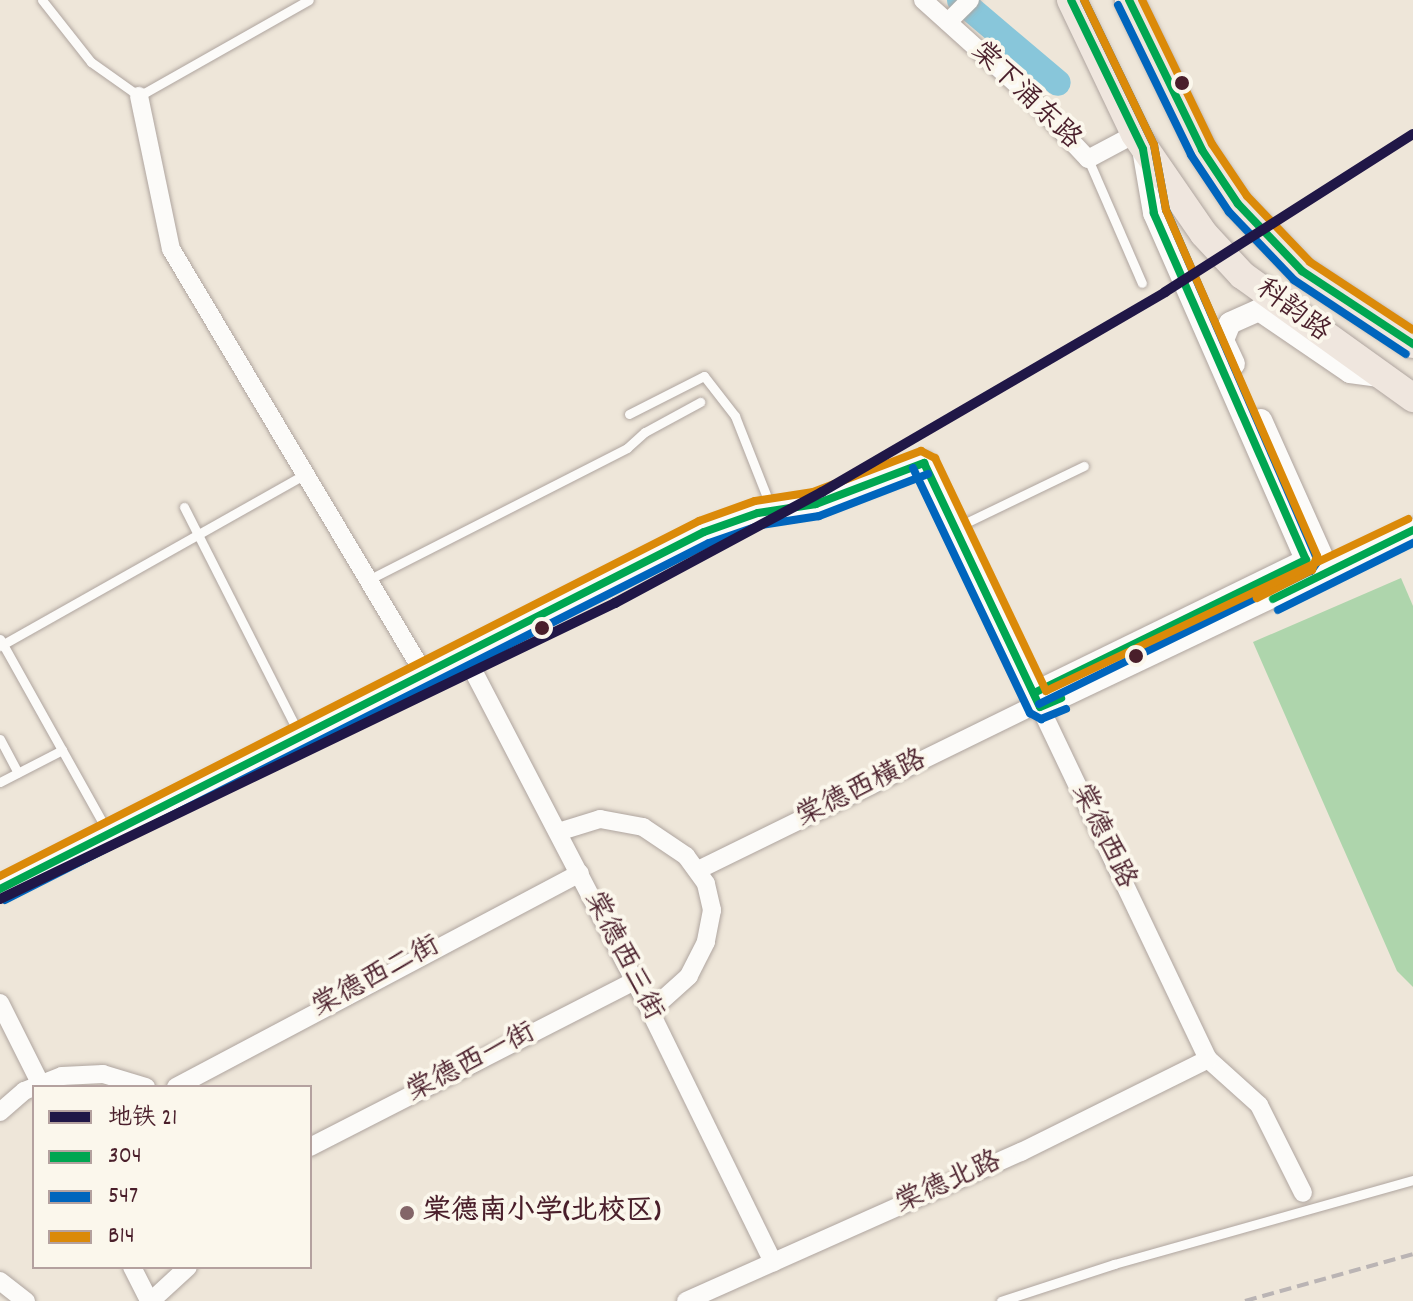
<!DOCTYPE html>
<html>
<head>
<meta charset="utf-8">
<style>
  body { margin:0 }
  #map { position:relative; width:1413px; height:1301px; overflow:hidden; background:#eee6d9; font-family:Dekko,"LXGW WenKai TC",sans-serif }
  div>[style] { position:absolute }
  .green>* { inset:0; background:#aed5ac }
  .river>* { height:26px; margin:-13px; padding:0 13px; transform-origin:13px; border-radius:13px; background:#88c6da }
  .roads { filter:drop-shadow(0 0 2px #afa59f) drop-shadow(0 0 2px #afa59f) }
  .service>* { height:9px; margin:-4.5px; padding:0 4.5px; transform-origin:4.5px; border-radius:4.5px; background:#fcfbf9 }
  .minor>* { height:18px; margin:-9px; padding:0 9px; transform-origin:9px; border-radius:9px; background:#fcfbf9 }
  .tertiary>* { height:22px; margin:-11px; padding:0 11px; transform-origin:11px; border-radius:11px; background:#fcfbf9 }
  .trunk>* { height:28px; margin:-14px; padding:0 14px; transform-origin:14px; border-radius:14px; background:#efe6de }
  .rail>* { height:4px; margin-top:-2px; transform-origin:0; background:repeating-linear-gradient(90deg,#bab4b4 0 12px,transparent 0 18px) }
  .bus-1>* { height:8px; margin:-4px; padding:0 4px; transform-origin:4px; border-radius:4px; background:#00a651 }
  .bus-2>* { height:8px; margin:-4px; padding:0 4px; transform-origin:4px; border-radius:4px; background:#0065bd }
  .bus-3>* { height:8px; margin:-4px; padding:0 4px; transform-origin:4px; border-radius:4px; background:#db8a09 }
  .metro-1>* { height:10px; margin:-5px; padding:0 5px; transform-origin:5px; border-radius:5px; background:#201747 }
  .dots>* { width:22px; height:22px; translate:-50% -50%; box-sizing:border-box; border:4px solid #fbf7ec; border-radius:50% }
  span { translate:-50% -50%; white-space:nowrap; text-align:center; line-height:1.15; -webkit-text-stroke:8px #fbf7ec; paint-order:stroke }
  .street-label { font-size:28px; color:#4a1f2b }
  .poi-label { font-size:28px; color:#4a1f2b; font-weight:700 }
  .left { translate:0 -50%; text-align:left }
  .legend { position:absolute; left:32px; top:1085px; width:280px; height:184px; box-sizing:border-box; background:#fbf7ec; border:2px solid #b4a19f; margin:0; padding:10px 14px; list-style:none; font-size:24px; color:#4a1f2b }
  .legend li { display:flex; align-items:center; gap:16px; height:40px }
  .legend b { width:40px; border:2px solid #b4a19f }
</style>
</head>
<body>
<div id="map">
  <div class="green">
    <div style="clip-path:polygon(1401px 578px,1413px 606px,1413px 987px,1397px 971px,1253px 642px)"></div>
  </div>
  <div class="river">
    <div style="left:960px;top:0;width:128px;rotate:40.3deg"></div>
  </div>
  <div class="roads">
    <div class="service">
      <div style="left:42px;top:0;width:79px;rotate:51.7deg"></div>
      <div style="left:91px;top:62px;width:59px;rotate:35.3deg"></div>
      <div style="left:139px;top:96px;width:195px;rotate:-29.5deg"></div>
      <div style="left:1088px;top:159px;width:135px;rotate:66.5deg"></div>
      <div style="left:629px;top:414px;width:84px;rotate:-26.9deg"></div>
      <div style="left:704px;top:376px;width:51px;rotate:52.2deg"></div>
      <div style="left:735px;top:416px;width:101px;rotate:68.5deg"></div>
      <div style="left:184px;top:507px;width:257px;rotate:63.1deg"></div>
      <div style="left:955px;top:528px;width:143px;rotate:-25.7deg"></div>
      <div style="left:368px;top:580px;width:291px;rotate:-27deg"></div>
      <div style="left:627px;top:448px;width:24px;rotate:-42deg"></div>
      <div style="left:645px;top:432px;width:63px;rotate:-28.6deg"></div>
      <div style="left:0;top:639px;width:223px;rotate:60.8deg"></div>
      <div style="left:0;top:646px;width:350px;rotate:-29.4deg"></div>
      <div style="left:0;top:739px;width:38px;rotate:62deg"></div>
      <div style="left:0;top:782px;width:70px;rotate:-27.3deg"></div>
      <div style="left:1001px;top:1301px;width:119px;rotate:-18.1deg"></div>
      <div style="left:1114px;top:1264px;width:311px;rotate:-15.7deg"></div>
    </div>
    <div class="minor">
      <div style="left:923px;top:0;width:136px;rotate:42deg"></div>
      <div style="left:1024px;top:91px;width:93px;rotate:46.7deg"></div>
      <div style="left:1088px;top:159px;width:53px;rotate:-28deg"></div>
      <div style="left:948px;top:22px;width:31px;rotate:-45deg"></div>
      <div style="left:139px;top:96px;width:156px;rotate:78.2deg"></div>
      <div style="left:171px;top:249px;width:496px;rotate:59.2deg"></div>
      <div style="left:465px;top:655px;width:401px;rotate:62.5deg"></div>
      <div style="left:650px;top:1011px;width:280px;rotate:63.9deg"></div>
      <div style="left:558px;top:832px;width:44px;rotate:-17.2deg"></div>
      <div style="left:600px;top:819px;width:44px;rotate:10.5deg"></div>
      <div style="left:643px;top:827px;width:52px;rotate:34deg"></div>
      <div style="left:686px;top:856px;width:34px;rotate:54deg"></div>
      <div style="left:706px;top:884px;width:27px;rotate:77deg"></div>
      <div style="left:712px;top:910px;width:33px;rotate:101deg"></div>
      <div style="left:706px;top:942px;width:38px;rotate:117deg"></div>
      <div style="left:689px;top:976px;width:52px;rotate:138.1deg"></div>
      <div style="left:698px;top:870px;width:365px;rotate:-26.1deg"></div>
      <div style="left:1026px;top:709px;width:14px;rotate:-8deg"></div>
      <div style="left:1040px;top:707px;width:390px;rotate:64.5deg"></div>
      <div style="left:1208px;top:1059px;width:69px;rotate:42deg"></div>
      <div style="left:1259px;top:1105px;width:98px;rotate:63.4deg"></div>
      <div style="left:0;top:1003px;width:94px;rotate:63.4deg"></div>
      <div style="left:176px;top:1087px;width:457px;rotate:-27.9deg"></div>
      <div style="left:0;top:1112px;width:32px;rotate:-41deg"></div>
      <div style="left:24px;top:1091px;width:41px;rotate:-21.5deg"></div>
      <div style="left:62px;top:1076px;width:41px;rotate:-2.8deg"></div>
      <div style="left:103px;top:1074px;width:45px;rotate:16.8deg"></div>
      <div style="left:310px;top:1147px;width:365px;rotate:-27.1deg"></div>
      <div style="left:132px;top:1267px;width:38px;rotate:63deg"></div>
      <div style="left:0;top:1281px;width:33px;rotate:38deg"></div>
      <div style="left:151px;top:1301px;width:50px;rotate:-42.6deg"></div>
      <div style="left:686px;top:1301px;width:367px;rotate:-24deg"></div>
      <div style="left:1021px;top:1152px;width:209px;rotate:-26.4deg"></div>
    </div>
    <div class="tertiary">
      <div style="left:1143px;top:149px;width:65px;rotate:80.2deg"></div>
      <div style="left:1154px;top:213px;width:379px;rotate:66.3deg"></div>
      <div style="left:1306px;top:560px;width:26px;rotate:28deg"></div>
      <div style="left:1234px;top:364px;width:26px;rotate:-115deg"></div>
      <div style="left:1223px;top:340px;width:18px;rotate:-68deg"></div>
      <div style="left:1230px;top:323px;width:32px;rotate:-24deg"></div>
      <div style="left:1259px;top:310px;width:110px;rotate:34.3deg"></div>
      <div style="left:1350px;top:372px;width:30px;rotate:8deg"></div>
      <div style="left:1261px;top:420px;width:167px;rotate:65.9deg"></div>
      <div style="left:1034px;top:693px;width:315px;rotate:-26deg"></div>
      <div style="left:0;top:889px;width:789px;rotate:-26.89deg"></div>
      <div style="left:704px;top:532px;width:57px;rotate:-19.4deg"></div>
      <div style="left:758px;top:513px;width:59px;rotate:-8.8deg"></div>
      <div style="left:816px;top:504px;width:116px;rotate:-20.8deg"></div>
      <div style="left:924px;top:463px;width:270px;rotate:64.6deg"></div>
      <div style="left:1040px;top:707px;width:413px;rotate:-25.4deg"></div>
    </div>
    <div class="trunk">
      <div style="left:1071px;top:0;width:148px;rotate:64.5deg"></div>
      <div style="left:1135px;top:134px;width:121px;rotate:55.4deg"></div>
      <div style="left:1204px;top:234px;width:56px;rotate:47.2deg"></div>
      <div style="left:1242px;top:275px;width:211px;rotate:35.7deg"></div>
      <div style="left:1129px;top:0;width:167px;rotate:64deg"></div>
      <div style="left:1202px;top:150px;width:65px;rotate:56.3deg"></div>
      <div style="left:1238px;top:204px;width:93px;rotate:46.3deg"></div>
      <div style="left:1302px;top:271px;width:133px;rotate:33.3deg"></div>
    </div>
  </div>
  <div class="rail">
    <div style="left:1245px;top:1301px;width:174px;rotate:-15.6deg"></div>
  </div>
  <div class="bus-1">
    <div style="left:1129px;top:0;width:167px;rotate:64deg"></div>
    <div style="left:1202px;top:150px;width:65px;rotate:56.3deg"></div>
    <div style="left:1238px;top:204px;width:93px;rotate:46.3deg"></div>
    <div style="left:1302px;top:271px;width:133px;rotate:33.3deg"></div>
    <div style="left:924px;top:463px;width:270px;rotate:64.6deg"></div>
    <div style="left:1040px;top:707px;width:23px;rotate:-23deg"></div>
    <div style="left:1273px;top:599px;width:156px;rotate:-26.2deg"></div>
    <div style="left:1034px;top:693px;width:303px;rotate:-26.1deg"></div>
    <div style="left:1306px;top:560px;width:379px;rotate:-113.7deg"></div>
    <div style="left:1154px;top:213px;width:65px;rotate:-99.8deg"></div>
    <div style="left:1143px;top:149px;width:165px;rotate:-115.8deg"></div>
    <div style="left:0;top:889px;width:789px;rotate:-26.89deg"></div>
    <div style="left:704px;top:532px;width:57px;rotate:-19.4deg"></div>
    <div style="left:758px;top:513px;width:59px;rotate:-8.8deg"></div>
    <div style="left:816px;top:504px;width:116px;rotate:-20.8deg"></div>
  </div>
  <div class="bus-2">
    <div style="left:1118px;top:5px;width:167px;rotate:64deg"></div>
    <div style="left:1191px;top:155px;width:69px;rotate:56.3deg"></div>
    <div style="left:1229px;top:212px;width:94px;rotate:46.3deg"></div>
    <div style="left:1294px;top:280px;width:134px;rotate:33.5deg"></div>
    <div style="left:913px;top:468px;width:272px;rotate:64.5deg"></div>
    <div style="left:1030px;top:713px;width:13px;rotate:29deg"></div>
    <div style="left:1041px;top:719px;width:27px;rotate:-22deg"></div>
    <div style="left:1278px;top:610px;width:151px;rotate:-26.4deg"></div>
    <div style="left:1039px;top:704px;width:303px;rotate:-26.1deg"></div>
    <div style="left:1311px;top:571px;width:12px;rotate:-55deg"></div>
    <div style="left:1318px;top:561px;width:382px;rotate:-113.4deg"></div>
    <div style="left:1166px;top:210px;width:66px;rotate:-100.5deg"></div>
    <div style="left:1154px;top:145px;width:161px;rotate:-115.8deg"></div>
    <div style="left:5px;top:900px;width:789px;rotate:-26.89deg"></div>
    <div style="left:709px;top:543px;width:55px;rotate:-19.1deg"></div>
    <div style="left:761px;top:525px;width:59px;rotate:-8.8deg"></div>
    <div style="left:819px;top:516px;width:117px;rotate:-21.1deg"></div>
  </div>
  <div class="bus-3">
    <div style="left:1084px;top:0;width:161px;rotate:64.2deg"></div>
    <div style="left:1154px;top:145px;width:66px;rotate:79.5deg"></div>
    <div style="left:1166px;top:210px;width:378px;rotate:66.4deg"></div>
    <div style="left:1317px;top:556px;width:15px;rotate:110deg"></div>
    <div style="left:1312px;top:570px;width:62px;rotate:153deg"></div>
    <div style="left:1142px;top:0;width:160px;rotate:64.1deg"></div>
    <div style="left:1212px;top:144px;width:63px;rotate:56.1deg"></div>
    <div style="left:1247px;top:196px;width:91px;rotate:46.3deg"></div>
    <div style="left:1310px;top:262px;width:123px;rotate:33.4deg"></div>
    <div style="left:0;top:876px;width:784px;rotate:-26.92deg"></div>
    <div style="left:699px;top:521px;width:59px;rotate:-19.7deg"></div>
    <div style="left:755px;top:501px;width:59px;rotate:-8.8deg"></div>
    <div style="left:813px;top:492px;width:116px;rotate:-20.8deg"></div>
    <div style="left:921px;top:451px;width:16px;rotate:27deg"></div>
    <div style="left:935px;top:458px;width:258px;rotate:64.5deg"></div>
    <div style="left:1046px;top:691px;width:401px;rotate:-25.4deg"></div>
  </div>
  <div class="metro-1">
    <div style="left:0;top:899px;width:683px;rotate:-25.7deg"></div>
    <div style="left:615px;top:603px;width:235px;rotate:-28.2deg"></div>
    <div style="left:822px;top:492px;width:397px;rotate:-30.2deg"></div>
    <div style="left:1165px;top:292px;width:294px;rotate:-32.5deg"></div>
  </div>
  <div class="dots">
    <div style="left:1182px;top:83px;background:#4a1f2b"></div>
    <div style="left:542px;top:628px;background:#4a1f2b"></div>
    <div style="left:1136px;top:656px;background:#4a1f2b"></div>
    <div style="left:407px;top:1213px;background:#836568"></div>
  </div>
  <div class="street-label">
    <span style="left:1025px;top:97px;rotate:44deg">棠下涌东路</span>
    <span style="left:1292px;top:312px;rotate:37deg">科韵路</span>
    <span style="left:862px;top:790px;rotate:-26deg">棠德西横路</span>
    <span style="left:1102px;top:837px;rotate:64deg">棠德西路</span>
    <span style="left:622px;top:957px;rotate:63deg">棠德西三街</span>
    <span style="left:377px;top:978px;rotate:-28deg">棠德西二街</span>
    <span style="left:472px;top:1064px;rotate:-27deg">棠德西一街</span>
    <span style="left:949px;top:1184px;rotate:-24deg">棠德北路</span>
  </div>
  <div class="poi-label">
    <span class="left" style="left:423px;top:1213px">棠德南小学(北校区)</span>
  </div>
  <ul class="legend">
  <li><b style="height:10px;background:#201747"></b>地铁 21</li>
  <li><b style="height:10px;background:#00a651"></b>304</li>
  <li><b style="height:10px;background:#0065bd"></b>547</li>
  <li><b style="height:10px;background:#db8a09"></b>B14</li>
  </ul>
</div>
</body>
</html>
